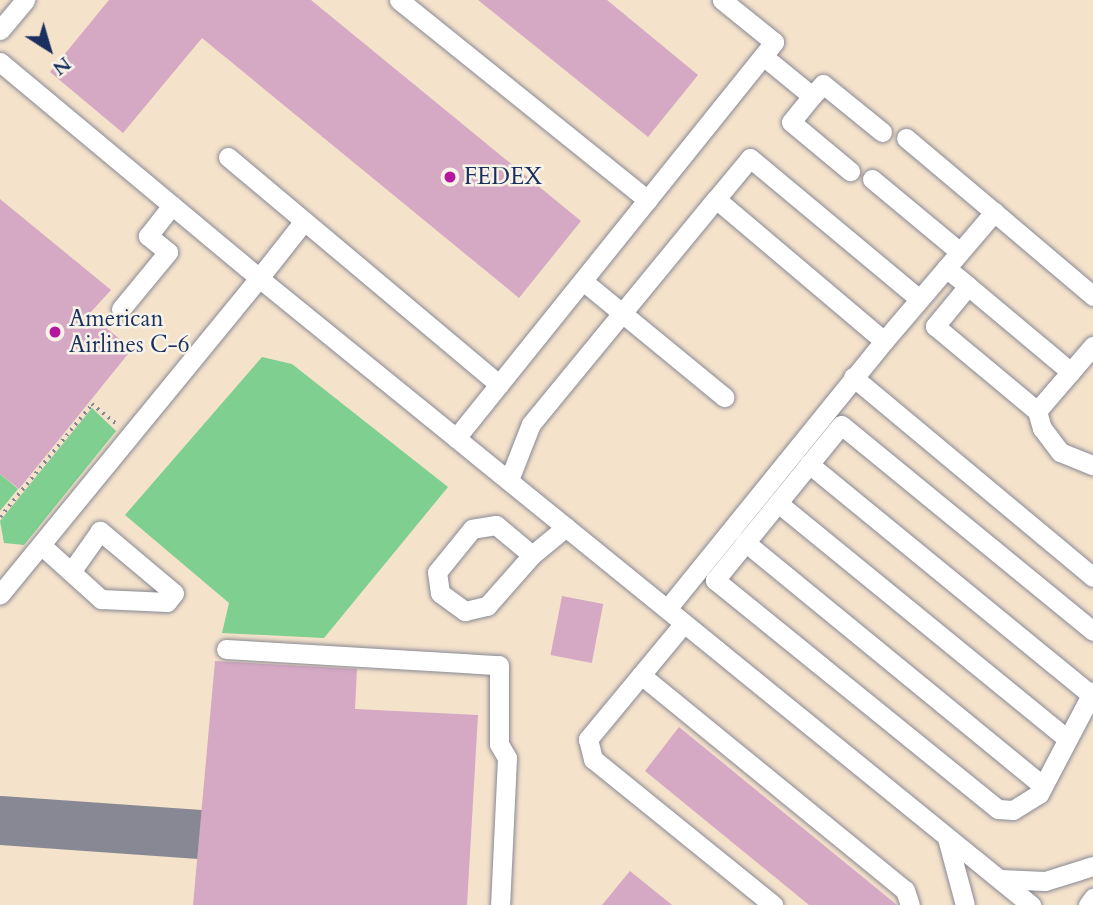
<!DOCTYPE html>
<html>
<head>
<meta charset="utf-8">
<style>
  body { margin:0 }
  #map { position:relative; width:1093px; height:905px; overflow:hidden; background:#f4e2cb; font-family:Cardo,serif }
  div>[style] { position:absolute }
  .green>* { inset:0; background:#7ecf90 }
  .taxiway>* { height:49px; margin:-24.5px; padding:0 24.5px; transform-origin:24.5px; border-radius:24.5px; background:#888894 }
  .building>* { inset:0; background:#d5a8c3; transform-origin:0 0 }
  .path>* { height:3.5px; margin-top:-1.75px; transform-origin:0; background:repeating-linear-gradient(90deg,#888894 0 2px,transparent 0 7px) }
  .roads { filter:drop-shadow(0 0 2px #888894) drop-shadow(0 0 2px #888894) }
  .minor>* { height:19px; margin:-9.5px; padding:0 9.5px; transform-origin:9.5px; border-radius:9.5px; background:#fff }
  .dots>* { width:19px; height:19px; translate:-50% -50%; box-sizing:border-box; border:4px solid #f7f3e8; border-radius:50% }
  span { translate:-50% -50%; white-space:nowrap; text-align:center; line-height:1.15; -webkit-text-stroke:5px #f7f3e8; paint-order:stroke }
  .poi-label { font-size:23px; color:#1b2f5e }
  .left { translate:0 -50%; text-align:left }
  .north { position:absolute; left:14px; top:14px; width:70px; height:70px; -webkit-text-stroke:5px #f7f3e8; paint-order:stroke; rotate:143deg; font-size:19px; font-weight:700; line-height:28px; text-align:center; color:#1b2f5e }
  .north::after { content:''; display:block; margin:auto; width:24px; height:32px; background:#1b2f5e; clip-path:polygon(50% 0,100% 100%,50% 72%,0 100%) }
</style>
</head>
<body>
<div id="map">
  <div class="green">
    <div style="clip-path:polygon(262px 357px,292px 364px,448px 487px,324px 638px,222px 633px,229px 603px,125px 515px)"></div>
    <div style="clip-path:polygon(92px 408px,116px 431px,24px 545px,4px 543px,0 521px)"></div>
    <div style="clip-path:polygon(0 474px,18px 489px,0 511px)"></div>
  </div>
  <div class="taxiway">
    <div style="left:0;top:820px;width:200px;rotate:4deg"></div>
  </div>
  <div class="building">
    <div style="clip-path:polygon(109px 0,311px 0,581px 221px,519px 298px,202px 38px,123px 133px,50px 72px)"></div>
    <div style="clip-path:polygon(478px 0,607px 0,698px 75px,648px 137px)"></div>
    <div style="clip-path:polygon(0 199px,111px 290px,89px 314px,132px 349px,19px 489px,0 474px)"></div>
    <div style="left:562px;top:596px;width:42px;height:60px;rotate:11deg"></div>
    <div style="clip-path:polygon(215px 661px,357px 669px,355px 709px,478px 715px,467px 905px,193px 905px)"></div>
    <div style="clip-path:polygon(679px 727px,897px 905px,809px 905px,645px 771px)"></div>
    <div style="clip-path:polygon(630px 871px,672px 905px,602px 905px)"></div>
  </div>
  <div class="path">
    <div style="left:0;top:517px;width:146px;rotate:-50.8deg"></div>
    <div style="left:92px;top:404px;width:33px;rotate:39deg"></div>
  </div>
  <div class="roads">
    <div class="minor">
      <div style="left:399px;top:0;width:319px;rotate:38.8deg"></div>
      <div style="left:0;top:30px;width:39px;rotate:-50deg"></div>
      <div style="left:763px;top:56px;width:63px;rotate:39.2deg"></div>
      <div style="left:812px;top:96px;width:33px;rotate:129deg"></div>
      <div style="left:791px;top:122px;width:77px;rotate:39.7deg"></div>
      <div style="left:0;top:62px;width:337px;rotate:39.8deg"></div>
      <div style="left:259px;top:278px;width:409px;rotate:129.3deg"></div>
      <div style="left:812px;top:96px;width:16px;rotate:-47deg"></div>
      <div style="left:823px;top:84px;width:76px;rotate:39.1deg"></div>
      <div style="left:228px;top:157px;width:354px;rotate:40deg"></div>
      <div style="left:872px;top:179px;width:114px;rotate:39.7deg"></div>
      <div style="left:716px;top:199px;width:53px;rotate:-50.3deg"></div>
      <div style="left:750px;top:158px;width:220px;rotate:39.8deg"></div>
      <div style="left:994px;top:212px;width:130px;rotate:40.3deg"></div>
      <div style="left:304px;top:221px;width:73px;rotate:128.3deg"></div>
      <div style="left:259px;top:278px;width:995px;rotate:39.08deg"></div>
      <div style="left:946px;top:268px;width:28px;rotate:39deg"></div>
      <div style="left:968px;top:286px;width:52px;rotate:129.5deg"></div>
      <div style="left:935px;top:326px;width:133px;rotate:39.8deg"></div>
      <div style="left:1037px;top:411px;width:86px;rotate:-49.3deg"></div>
      <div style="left:583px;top:281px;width:183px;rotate:39.4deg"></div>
      <div style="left:968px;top:286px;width:134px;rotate:39.9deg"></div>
      <div style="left:121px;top:309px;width:74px;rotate:-50.5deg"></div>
      <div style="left:168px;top:252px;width:26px;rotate:-141deg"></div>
      <div style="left:148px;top:236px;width:39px;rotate:-52deg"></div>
      <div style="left:884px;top:341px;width:170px;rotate:-49.5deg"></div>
      <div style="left:994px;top:212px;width:115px;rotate:-139.9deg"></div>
      <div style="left:853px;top:377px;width:312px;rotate:39.8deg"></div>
      <div style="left:1037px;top:411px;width:18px;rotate:74deg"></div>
      <div style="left:1042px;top:428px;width:30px;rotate:53deg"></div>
      <div style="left:1060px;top:452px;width:35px;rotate:22deg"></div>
      <div style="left:456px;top:438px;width:508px;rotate:-51.23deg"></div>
      <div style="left:774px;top:42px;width:67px;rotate:-141.1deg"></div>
      <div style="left:809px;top:464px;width:365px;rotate:39.3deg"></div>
      <div style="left:509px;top:480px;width:60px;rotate:-68.6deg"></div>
      <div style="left:531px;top:424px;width:291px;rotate:-50.6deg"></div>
      <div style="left:716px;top:199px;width:220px;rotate:40.2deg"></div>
      <div style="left:884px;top:341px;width:345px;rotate:129deg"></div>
      <div style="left:778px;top:503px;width:373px;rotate:39.2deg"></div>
      <div style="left:745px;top:542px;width:385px;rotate:39.3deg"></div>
      <div style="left:41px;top:545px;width:81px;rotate:42deg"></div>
      <div style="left:101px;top:599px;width:66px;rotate:2.6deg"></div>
      <div style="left:167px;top:602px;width:11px;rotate:-52deg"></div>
      <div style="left:174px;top:593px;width:97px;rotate:-140deg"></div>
      <div style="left:100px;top:531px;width:50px;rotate:125.3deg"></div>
      <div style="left:532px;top:555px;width:47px;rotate:-140.2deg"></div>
      <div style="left:496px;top:525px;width:24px;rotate:171deg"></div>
      <div style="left:472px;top:529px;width:55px;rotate:129.1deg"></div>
      <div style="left:437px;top:572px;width:21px;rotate:82deg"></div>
      <div style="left:440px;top:593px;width:31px;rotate:36deg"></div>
      <div style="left:465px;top:611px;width:23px;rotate:-13deg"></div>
      <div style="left:487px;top:606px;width:68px;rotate:-48.6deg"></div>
      <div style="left:532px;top:555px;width:44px;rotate:-39.5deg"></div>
      <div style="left:684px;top:623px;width:151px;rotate:129.6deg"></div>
      <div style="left:588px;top:739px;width:21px;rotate:76deg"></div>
      <div style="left:593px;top:759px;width:232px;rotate:39deg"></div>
      <div style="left:1093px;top:631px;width:325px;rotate:-140.7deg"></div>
      <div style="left:841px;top:425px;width:200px;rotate:129.1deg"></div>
      <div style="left:715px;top:580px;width:364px;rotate:39deg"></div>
      <div style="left:998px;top:809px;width:15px;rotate:4deg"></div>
      <div style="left:1013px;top:810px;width:31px;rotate:-32deg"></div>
      <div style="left:1039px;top:794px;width:116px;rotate:-62.3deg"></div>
      <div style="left:226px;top:649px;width:273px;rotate:3.4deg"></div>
      <div style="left:499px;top:665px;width:79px;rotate:90deg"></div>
      <div style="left:499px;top:744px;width:16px;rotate:60deg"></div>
      <div style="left:507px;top:758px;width:147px;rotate:92.7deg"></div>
      <div style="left:641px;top:675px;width:340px;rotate:39.2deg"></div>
      <div style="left:905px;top:890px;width:16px;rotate:72deg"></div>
      <div style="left:947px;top:838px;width:69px;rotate:75deg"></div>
      <div style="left:1000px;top:879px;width:45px;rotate:2.5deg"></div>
      <div style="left:1045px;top:881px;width:50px;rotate:-17.4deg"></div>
      <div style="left:1088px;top:905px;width:9px;rotate:-54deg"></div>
    </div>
  </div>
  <div class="dots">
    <div style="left:450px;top:177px;background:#b5179e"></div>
    <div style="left:55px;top:332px;background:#b5179e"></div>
  </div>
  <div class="poi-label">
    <span class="left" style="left:464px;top:177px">FEDEX</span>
    <span class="left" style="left:69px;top:332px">American<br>Airlines C-6</span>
  </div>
  <div class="north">N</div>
</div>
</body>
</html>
